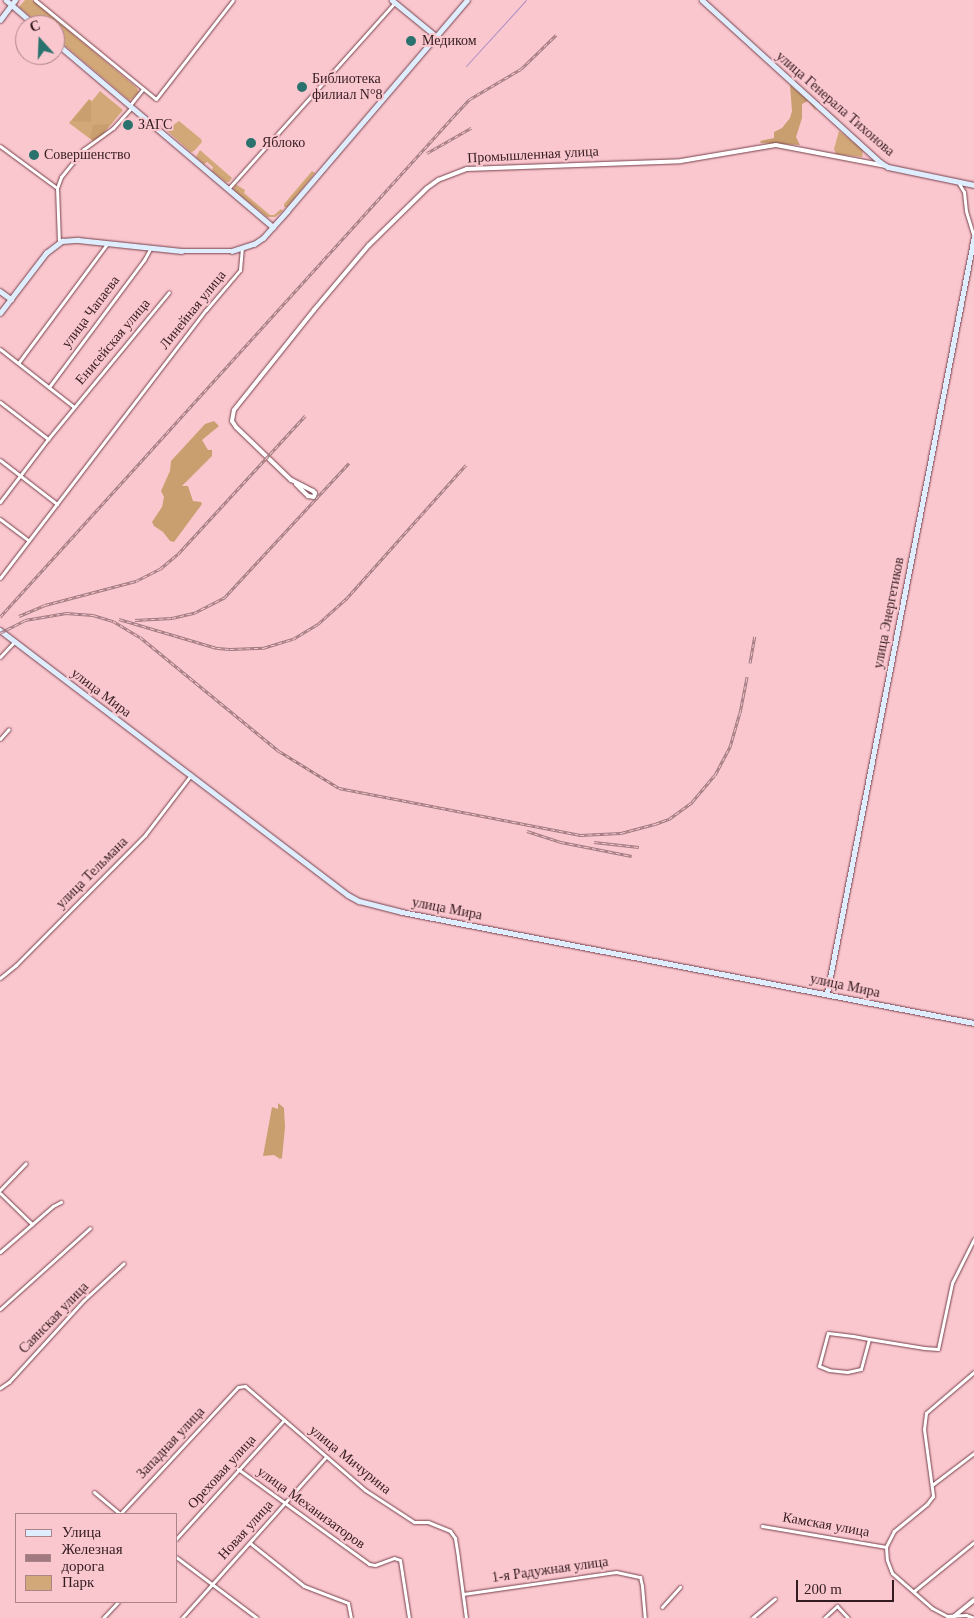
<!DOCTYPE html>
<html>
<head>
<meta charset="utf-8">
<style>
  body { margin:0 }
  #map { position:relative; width:974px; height:1618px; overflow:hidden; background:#fbc7cf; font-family:"Times New Roman",serif }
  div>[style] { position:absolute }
  .green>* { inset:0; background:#d3a878 }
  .forest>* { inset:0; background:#ca9f6f }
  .stream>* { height:1px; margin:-0.5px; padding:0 0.5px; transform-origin:0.5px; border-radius:0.5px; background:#aa8ec3 }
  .roads { filter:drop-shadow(0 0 1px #77414b) drop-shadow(0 0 1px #77414b) }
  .minor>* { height:3px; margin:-1.5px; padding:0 1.5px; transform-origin:1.5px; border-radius:1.5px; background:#fff }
  .tertiary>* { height:4px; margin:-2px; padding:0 2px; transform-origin:2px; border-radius:2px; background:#fff }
  .secondary>* { height:4.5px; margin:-2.25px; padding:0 2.25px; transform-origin:2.25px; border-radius:2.25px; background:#deeefe }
  .rail>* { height:3px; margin-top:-1.5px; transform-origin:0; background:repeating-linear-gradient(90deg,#fbc7cf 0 4px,#a07a80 0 8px); box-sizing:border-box; border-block:1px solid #a07a80 }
  .dots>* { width:14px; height:14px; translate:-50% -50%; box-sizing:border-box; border:2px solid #fbc7cf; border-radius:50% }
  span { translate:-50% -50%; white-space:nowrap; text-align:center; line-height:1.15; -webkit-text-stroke:4px #fbc7cf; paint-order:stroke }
  .poi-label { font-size:14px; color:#331c20 }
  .left { translate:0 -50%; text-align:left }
  .street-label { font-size:14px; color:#331c20 }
  .legend { position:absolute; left:15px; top:1513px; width:162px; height:90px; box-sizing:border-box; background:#fbc7cf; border:1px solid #ab8389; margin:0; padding:6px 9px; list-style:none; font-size:15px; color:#331c20 }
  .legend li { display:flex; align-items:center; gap:10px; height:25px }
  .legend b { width:25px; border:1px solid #ab8389 }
  .north { position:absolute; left:15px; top:15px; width:50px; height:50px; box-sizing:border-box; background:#fbc7cf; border:1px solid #ab8389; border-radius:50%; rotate:340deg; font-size:14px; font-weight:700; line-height:20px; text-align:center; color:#331c20 }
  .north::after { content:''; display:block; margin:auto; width:18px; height:22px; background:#29726d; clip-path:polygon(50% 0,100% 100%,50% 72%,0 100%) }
  .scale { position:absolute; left:796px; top:1580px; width:98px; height:22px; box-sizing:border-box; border:2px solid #331c20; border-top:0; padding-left:6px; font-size:15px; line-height:18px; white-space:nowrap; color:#331c20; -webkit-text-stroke:4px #fbc7cf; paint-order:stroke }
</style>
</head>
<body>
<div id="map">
  <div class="green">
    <div style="clip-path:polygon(25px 0,32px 0,136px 87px,139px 92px,132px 99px,129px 100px,55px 37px,55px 25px,41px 25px,19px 7px)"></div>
    <div style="clip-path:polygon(100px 91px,123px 110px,99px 139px,93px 141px,69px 123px,89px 99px,92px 101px)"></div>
    <div style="clip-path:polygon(179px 121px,201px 139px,202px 142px,194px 151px,191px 152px,166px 130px)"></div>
    <div style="clip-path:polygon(839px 131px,863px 150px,862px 157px,836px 154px,834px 149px)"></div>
    <div style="clip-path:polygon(200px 150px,232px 178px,229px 182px,226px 182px,212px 171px,213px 167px,207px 162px,204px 164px,196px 157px)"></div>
    <div style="clip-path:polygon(312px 171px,315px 173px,287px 207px,284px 207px,284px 204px)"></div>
    <div style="clip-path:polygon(235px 184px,245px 190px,244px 193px,270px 215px,274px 215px,281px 209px,283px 211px,275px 217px,267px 217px,234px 190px)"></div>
  </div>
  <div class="forest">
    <div style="clip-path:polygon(790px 85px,814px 105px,816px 111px,808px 101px,802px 104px,802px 118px,796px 137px,800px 145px,761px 143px,760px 141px,774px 138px,774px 132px,782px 128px,790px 118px,792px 111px)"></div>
    <div style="clip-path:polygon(89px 100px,91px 102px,91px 122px,72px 121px)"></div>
    <div style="clip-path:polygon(110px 124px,99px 138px,93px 140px,90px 138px,93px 125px)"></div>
    <div style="clip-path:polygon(214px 421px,219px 426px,202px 440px,208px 450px,212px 450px,212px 456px,182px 486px,188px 486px,193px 501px,201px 502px,202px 504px,174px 542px,170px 541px,163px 532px,154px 526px,152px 522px,162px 507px,164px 497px,161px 491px,170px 471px,171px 461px,205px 424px)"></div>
    <div style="clip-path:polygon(278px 1103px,284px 1108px,285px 1127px,282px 1158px,280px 1159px,274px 1155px,263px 1156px,272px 1107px,278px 1109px)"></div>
  </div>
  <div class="stream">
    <div style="left:466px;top:66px;width:89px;rotate:-47.7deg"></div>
  </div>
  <div class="roads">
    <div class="minor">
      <div style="left:35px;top:0;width:156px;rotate:39.3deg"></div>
      <div style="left:156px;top:99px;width:125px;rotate:-52.1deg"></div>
      <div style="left:130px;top:105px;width:21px;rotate:-51deg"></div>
      <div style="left:0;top:146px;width:71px;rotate:36.4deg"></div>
      <div style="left:958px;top:182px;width:12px;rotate:59deg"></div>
      <div style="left:964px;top:192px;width:19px;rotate:84deg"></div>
      <div style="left:966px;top:211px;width:28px;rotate:73deg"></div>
      <div style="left:228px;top:189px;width:251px;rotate:-48.2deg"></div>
      <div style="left:59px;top:242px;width:54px;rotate:-92.1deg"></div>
      <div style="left:57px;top:188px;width:12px;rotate:-70deg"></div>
      <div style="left:61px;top:177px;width:36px;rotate:-51deg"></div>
      <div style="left:84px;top:149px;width:36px;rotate:-36deg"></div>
      <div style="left:113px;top:128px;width:28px;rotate:-48deg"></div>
      <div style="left:0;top:349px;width:94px;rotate:38.1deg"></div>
      <div style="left:19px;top:362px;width:147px;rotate:-53.3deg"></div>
      <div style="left:49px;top:387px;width:159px;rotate:-53.2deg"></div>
      <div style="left:144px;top:260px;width:13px;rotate:-61deg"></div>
      <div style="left:0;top:402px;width:61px;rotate:37.6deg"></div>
      <div style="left:0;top:460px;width:72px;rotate:37.7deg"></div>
      <div style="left:0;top:502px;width:79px;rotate:-52.7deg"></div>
      <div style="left:48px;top:439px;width:190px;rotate:-50.5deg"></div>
      <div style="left:0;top:519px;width:36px;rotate:37deg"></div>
      <div style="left:0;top:578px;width:338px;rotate:-52.5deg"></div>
      <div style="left:206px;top:310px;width:52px;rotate:-49.6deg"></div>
      <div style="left:240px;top:270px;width:21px;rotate:-85deg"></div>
      <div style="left:0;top:657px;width:22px;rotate:-47deg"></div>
      <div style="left:0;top:739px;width:13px;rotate:-48deg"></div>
      <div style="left:0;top:978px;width:21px;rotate:-39deg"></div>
      <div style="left:16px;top:965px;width:183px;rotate:-45.2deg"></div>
      <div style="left:145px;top:835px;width:76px;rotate:-52.5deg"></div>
      <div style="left:0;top:1190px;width:37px;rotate:-46deg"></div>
      <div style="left:0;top:1193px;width:45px;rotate:44.1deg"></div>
      <div style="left:0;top:1252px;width:70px;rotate:-41deg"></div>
      <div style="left:53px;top:1206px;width:9px;rotate:-27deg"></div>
      <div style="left:0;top:1309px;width:121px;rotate:-42deg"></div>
      <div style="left:869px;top:1339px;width:31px;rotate:105deg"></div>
      <div style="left:861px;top:1369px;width:14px;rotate:168deg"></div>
      <div style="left:847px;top:1372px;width:18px;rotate:-174deg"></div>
      <div style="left:829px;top:1370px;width:11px;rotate:-158deg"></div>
      <div style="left:819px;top:1366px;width:34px;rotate:-75deg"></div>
      <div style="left:828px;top:1333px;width:25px;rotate:7deg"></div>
      <div style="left:853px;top:1336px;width:16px;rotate:11deg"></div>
      <div style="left:869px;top:1339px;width:56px;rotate:9.3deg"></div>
      <div style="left:924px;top:1348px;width:14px;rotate:4deg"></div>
      <div style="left:938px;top:1349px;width:67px;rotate:-78deg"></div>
      <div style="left:952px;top:1283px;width:49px;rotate:-63.4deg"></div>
      <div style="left:974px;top:1372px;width:63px;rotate:139.5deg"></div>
      <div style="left:926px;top:1413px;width:16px;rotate:97deg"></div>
      <div style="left:924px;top:1429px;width:68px;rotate:82.3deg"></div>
      <div style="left:933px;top:1496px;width:10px;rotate:127deg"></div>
      <div style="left:927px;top:1504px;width:43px;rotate:140.7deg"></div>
      <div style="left:894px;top:1531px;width:18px;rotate:117deg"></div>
      <div style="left:886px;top:1547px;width:13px;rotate:86deg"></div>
      <div style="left:887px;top:1560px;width:14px;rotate:69deg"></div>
      <div style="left:892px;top:1573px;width:53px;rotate:41.2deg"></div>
      <div style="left:932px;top:1608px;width:17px;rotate:28deg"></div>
      <div style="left:947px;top:1616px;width:19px;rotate:-3deg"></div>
      <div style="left:966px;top:1615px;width:9px;rotate:21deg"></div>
      <div style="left:0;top:1388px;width:11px;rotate:-34deg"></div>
      <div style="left:9px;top:1382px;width:111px;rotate:-47.6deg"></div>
      <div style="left:84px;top:1300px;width:54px;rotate:-42.8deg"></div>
      <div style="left:238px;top:1469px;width:162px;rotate:35.9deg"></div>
      <div style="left:369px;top:1564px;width:6px;rotate:9deg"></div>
      <div style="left:375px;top:1565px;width:20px;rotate:-20deg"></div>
      <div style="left:394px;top:1558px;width:6px;rotate:18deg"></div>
      <div style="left:400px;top:1560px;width:59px;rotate:81.2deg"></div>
      <div style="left:932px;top:1485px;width:53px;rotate:-37.3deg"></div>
      <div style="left:94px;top:1492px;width:34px;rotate:40deg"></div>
      <div style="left:120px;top:1514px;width:173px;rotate:-47.1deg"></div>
      <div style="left:238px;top:1387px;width:7px;rotate:-8deg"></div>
      <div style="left:245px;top:1386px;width:159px;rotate:40.9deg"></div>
      <div style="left:365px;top:1490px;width:59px;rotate:33.1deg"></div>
      <div style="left:414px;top:1522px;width:14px"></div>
      <div style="left:428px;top:1522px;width:24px;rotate:22deg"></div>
      <div style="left:450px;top:1531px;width:9px;rotate:54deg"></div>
      <div style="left:455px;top:1538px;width:20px;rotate:81deg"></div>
      <div style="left:458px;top:1558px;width:61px;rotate:82.4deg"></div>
      <div style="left:762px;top:1526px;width:126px;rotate:9.6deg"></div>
      <div style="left:176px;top:1539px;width:161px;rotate:-47.8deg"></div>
      <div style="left:250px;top:1543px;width:69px;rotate:38.5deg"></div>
      <div style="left:304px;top:1586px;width:47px;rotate:21.1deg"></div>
      <div style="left:348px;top:1603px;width:15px;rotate:79deg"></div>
      <div style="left:176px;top:1557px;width:101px;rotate:37deg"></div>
      <div style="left:914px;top:1591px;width:77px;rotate:-39.2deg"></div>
      <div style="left:463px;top:1594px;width:155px;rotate:-8.2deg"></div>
      <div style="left:616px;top:1572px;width:25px;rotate:12deg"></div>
      <div style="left:640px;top:1577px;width:9px;rotate:77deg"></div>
      <div style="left:642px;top:1586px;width:32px;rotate:85deg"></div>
      <div style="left:662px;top:1607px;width:27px;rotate:-48deg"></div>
      <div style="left:103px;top:1618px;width:22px;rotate:-47deg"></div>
      <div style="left:182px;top:1618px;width:216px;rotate:-48.2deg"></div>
      <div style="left:752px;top:1618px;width:30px;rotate:-40deg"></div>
      <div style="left:824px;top:1618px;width:18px;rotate:-43deg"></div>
      <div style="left:837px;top:1606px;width:16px;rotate:47deg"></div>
    </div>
    <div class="tertiary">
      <div style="left:296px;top:484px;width:17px;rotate:45deg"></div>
      <div style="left:308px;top:496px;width:6px;rotate:9deg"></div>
      <div style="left:314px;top:497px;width:4px;rotate:-76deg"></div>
      <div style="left:315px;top:493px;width:3px;rotate:-135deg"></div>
      <div style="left:313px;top:491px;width:25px;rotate:-153deg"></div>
      <div style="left:291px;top:480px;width:76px;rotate:-136.1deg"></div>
      <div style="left:236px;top:427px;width:7px;rotate:-124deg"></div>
      <div style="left:232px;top:421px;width:11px;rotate:-80deg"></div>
      <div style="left:234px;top:410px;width:128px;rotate:-51.3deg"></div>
      <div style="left:314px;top:310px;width:85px;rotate:-49.8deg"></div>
      <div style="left:369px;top:245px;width:81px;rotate:-44.5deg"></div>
      <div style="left:427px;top:188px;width:14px;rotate:-36deg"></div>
      <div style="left:438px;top:180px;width:31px;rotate:-21deg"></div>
      <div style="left:467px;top:169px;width:214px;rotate:-2.1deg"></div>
      <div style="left:681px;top:161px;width:96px;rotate:-9.6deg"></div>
      <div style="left:776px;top:145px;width:112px;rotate:10.8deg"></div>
      <div style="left:952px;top:1618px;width:28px;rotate:-39deg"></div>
    </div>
    <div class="secondary">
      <div style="left:6px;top:0;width:38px;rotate:41deg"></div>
      <div style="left:392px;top:0;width:57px;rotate:39.3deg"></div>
      <div style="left:702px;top:0;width:241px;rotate:42.3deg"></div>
      <div style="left:880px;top:162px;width:9px;rotate:32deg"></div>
      <div style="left:888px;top:167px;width:88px;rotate:11.8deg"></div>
      <div style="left:0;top:20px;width:25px;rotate:-53deg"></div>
      <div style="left:55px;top:42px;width:286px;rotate:40.3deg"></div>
      <div style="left:0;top:291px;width:14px;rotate:36deg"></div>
      <div style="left:0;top:313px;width:76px;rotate:-52.5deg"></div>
      <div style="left:46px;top:253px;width:20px;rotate:-37deg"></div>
      <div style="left:62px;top:241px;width:16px;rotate:-4deg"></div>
      <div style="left:78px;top:240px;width:104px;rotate:6.1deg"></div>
      <div style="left:181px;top:251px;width:51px"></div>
      <div style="left:232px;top:251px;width:23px;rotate:-18deg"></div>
      <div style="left:254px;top:244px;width:11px;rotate:-34deg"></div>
      <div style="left:263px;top:238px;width:36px;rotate:-48deg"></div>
      <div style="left:287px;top:211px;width:277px;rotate:-49.5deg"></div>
      <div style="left:0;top:630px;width:437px;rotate:37.3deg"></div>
      <div style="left:348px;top:895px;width:13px;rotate:29deg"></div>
      <div style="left:359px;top:901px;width:44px;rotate:14.3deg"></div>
      <div style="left:402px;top:912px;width:583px;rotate:10.98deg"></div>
      <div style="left:827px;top:993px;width:770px;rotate:-79deg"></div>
    </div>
  </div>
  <div class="rail">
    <div style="left:427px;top:153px;width:51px;rotate:-29.6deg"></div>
    <div style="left:19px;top:616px;width:28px;rotate:-23deg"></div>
    <div style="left:45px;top:605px;width:94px;rotate:-14.8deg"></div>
    <div style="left:136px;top:581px;width:27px;rotate:-27deg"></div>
    <div style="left:160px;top:569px;width:23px;rotate:-40deg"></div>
    <div style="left:178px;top:554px;width:188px;rotate:-47.4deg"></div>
    <div style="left:0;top:617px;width:673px;rotate:-47.83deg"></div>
    <div style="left:452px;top:118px;width:26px;rotate:-47deg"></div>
    <div style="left:470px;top:99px;width:59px;rotate:-30.5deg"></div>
    <div style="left:521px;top:69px;width:49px;rotate:-44.2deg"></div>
    <div style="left:119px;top:619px;width:102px;rotate:16.5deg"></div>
    <div style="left:217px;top:648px;width:13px;rotate:4deg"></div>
    <div style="left:230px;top:649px;width:33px;rotate:-2deg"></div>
    <div style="left:263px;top:648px;width:31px;rotate:-17deg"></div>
    <div style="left:293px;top:639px;width:29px;rotate:-31deg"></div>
    <div style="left:318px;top:624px;width:38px;rotate:-42deg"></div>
    <div style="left:346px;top:599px;width:180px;rotate:-48.2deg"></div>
    <div style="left:135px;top:620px;width:37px;rotate:-3deg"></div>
    <div style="left:172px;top:618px;width:23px;rotate:-13deg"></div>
    <div style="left:194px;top:613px;width:34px;rotate:-27deg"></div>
    <div style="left:224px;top:598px;width:184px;rotate:-47.2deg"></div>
    <div style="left:0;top:633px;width:28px;rotate:-27deg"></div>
    <div style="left:25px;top:620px;width:42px;rotate:-9.7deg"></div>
    <div style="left:66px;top:613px;width:27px;rotate:4deg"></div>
    <div style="left:93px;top:615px;width:21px;rotate:17deg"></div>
    <div style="left:113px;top:621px;width:31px;rotate:31deg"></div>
    <div style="left:140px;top:637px;width:180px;rotate:39.4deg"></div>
    <div style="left:279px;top:751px;width:70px;rotate:31.7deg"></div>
    <div style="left:339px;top:788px;width:246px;rotate:11deg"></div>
    <div style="left:580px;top:835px;width:41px;rotate:-2.8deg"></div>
    <div style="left:621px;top:833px;width:35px;rotate:-15deg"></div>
    <div style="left:655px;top:824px;width:15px;rotate:-20deg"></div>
    <div style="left:669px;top:819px;width:29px;rotate:-36deg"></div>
    <div style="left:692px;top:802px;width:35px;rotate:-50deg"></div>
    <div style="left:715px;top:775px;width:32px;rotate:-62deg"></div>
    <div style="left:730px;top:747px;width:35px;rotate:-74deg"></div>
    <div style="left:740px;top:713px;width:37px;rotate:-79deg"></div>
    <div style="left:750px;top:663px;width:27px;rotate:-80deg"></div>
    <div style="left:527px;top:831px;width:36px;rotate:18deg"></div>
    <div style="left:561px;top:842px;width:72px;rotate:11.2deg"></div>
    <div style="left:594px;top:842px;width:45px;rotate:6.3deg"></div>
  </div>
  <div class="dots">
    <div style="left:411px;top:41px;background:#29726d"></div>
    <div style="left:302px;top:87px;background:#29726d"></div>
    <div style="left:128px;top:125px;background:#29726d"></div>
    <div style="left:251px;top:143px;background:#29726d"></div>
    <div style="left:34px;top:155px;background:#29726d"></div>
  </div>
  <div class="poi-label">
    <span class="left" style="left:422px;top:41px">Медиком</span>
    <span class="left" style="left:312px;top:87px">Библиотека<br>филиал N°8</span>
    <span class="left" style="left:138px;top:125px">ЗАГС</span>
    <span class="left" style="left:262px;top:143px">Яблоко</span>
    <span class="left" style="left:44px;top:155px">Совершенство</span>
  </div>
  <div class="street-label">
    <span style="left:835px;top:104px;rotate:41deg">улица Генерала Тихонова</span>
    <span style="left:533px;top:155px;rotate:-3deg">Промышленная улица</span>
    <span style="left:193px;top:310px;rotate:-51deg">Линейная улица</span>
    <span style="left:91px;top:312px;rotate:-53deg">улица Чапаева</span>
    <span style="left:113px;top:342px;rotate:-50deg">Енисейская улица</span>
    <span style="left:889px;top:613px;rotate:-79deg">улица Энергетиков</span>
    <span style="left:101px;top:693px;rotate:37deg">улица Мира</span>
    <span style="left:92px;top:873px;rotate:-45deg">улица Тельмана</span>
    <span style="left:447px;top:909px;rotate:11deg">улица Мира</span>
    <span style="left:845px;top:986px;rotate:12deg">улица Мира</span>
    <span style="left:54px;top:1318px;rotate:-46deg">Саянская улица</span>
    <span style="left:171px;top:1443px;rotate:-47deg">Западная улица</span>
    <span style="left:350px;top:1460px;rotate:39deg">улица Мичурина</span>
    <span style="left:222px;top:1472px;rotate:-48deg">Ореховая улица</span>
    <span style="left:311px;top:1508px;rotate:36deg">улица Механизаторов</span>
    <span style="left:826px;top:1525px;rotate:10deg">Камская улица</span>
    <span style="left:246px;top:1530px;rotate:-48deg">Новая улица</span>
    <span style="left:550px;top:1570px;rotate:-8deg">1-я Радужная улица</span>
  </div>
  <ul class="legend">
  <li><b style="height:6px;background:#deeefe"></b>Улица</li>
  <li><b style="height:6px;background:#a07a80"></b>Железная дорога</li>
  <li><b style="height:14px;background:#d3a878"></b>Парк</li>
  </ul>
  <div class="north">С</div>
  <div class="scale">200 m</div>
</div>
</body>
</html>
